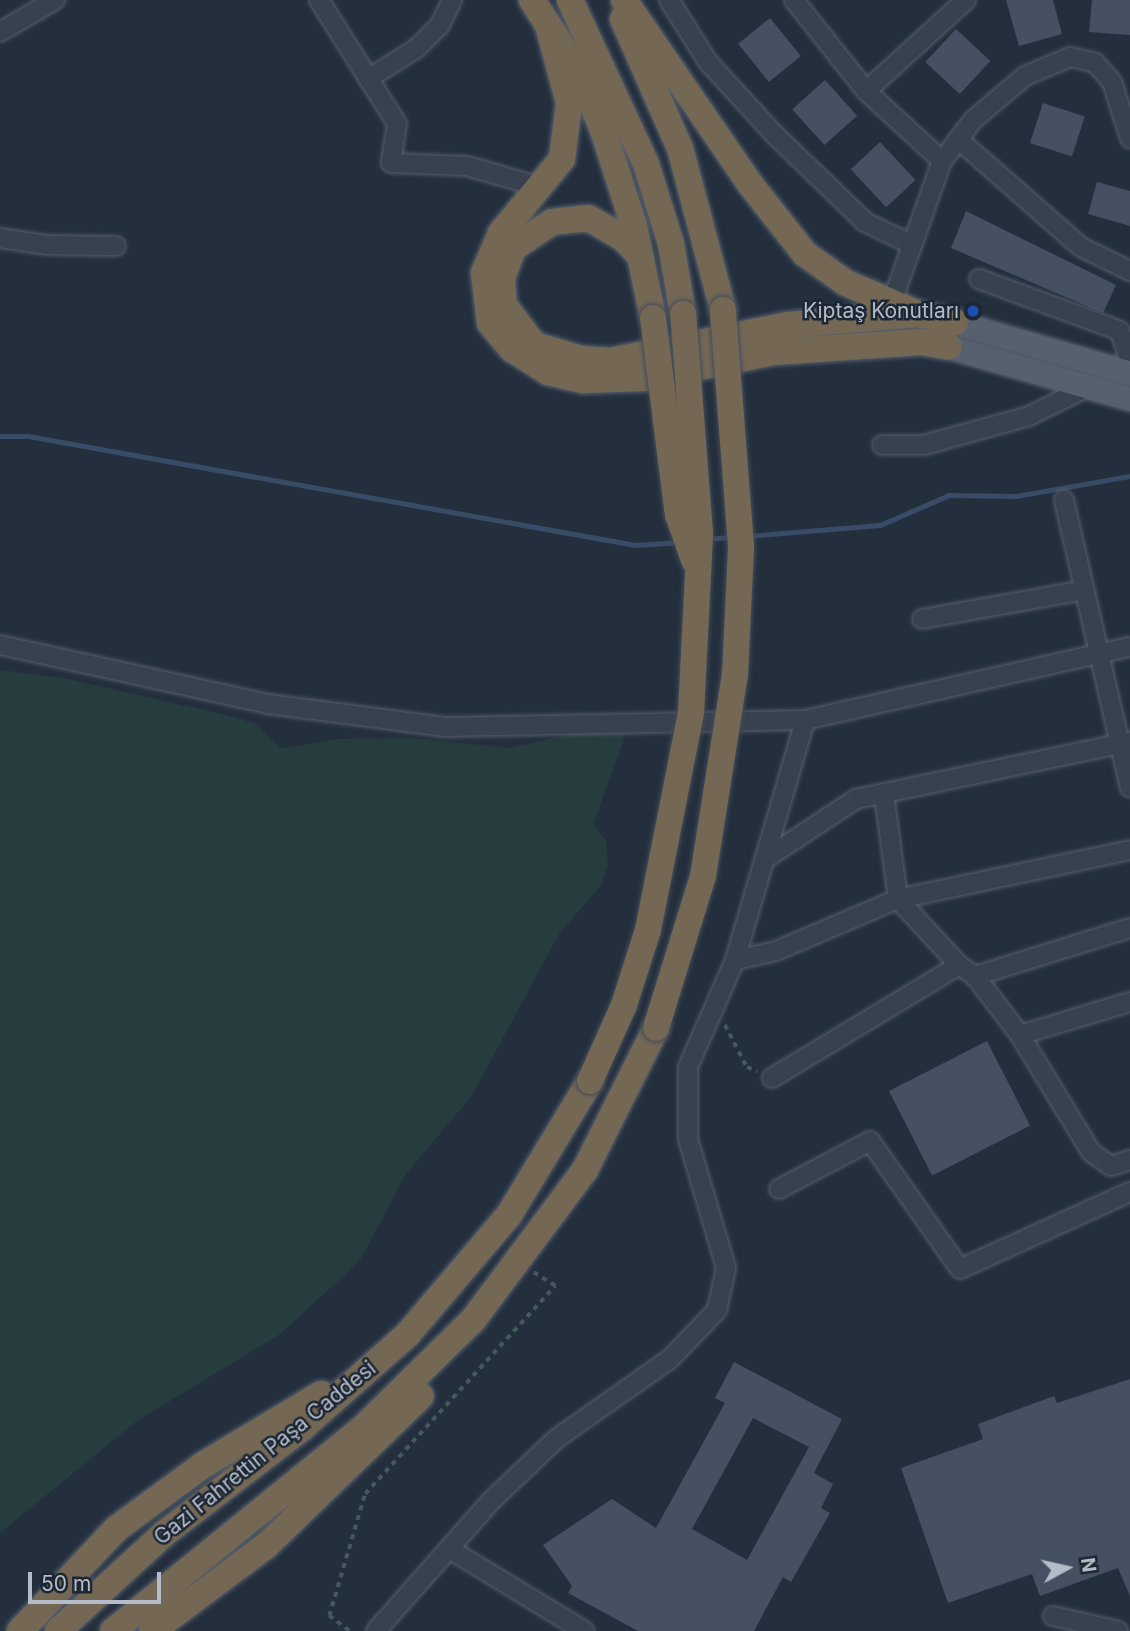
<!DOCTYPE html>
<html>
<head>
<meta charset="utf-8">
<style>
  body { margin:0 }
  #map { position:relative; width:1130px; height:1631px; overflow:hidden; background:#242f3e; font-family:Inter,sans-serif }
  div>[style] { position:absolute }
  .green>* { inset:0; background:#263c3f }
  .stream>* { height:5px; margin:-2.5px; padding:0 2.5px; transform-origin:2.5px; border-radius:2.5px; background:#394c67 }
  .building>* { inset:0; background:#455162; transform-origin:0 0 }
  .path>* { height:3.5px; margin-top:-1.75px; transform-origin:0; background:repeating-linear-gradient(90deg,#44595c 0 5px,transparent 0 10px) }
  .roads { filter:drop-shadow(0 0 2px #565f6c) drop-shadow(0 0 2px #565f6c) }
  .minor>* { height:18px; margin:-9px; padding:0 9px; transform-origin:9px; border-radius:9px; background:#38414e }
  .major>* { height:23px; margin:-11.5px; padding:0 11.5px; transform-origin:11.5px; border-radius:11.5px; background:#56606e }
  .highway>* { height:26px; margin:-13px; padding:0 13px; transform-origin:13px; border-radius:13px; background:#746855 }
  .bridges { filter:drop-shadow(0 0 2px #434c59) drop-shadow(0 0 2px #434c59) }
  .highway-bridge>* { height:26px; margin:-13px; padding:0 13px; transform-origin:13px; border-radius:13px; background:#746855 }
  .dots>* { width:19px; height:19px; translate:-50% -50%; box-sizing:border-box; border:4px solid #1d2633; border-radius:50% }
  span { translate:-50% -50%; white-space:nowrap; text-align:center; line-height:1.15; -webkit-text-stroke:5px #1d2633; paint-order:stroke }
  .poi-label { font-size:21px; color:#b4bcc9 }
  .right { translate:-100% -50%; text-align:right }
  .street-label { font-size:21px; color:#b4bcc9 }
  .north { position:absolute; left:1032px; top:1533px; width:70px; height:70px; -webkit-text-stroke:5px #1d2633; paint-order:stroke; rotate:82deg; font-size:19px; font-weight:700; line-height:28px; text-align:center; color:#b4bcc9 }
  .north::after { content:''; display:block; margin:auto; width:24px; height:32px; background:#b4bcc9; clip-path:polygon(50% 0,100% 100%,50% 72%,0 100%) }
  .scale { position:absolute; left:28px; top:1572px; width:133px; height:32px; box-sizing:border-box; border:4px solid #b4bcc9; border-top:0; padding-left:9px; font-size:21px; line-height:24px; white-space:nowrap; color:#b4bcc9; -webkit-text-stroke:5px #1d2633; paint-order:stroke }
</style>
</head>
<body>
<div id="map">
  <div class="green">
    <div style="clip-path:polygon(0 670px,63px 678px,226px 715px,257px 724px,281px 749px,335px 739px,414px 738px,510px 748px,596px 729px,626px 734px,593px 825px,606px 840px,608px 864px,602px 884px,559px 934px,471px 1097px,406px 1174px,359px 1262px,280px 1334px,137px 1421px,0 1533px)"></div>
  </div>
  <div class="stream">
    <div style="left:0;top:436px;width:28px"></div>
    <div style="left:28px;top:436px;width:617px;rotate:10.18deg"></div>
    <div style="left:635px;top:545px;width:46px;rotate:-3.7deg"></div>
    <div style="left:747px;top:536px;width:133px;rotate:-4.7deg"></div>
    <div style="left:880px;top:525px;width:75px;rotate:-23.5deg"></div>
    <div style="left:949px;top:495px;width:67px;rotate:0.9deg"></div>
    <div style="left:1016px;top:496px;width:116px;rotate:-10deg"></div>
    <div style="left:708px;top:539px;width:25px;rotate:-5deg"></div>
  </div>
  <div class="building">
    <div style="clip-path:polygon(1006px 0,1053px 0,1062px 34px,1019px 46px)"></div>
    <div style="clip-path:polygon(1092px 0,1130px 0,1130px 35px,1089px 32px)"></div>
    <div style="left:770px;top:18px;width:49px;height:41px;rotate:51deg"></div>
    <div style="left:956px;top:29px;width:47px;height:45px;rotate:43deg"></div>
    <div style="left:825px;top:80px;width:48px;height:44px;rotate:48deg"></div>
    <div style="left:1043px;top:103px;width:44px;height:42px;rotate:18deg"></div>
    <div style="left:880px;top:142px;width:52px;height:40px;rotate:47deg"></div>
    <div style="clip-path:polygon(1097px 182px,1130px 191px,1130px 226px,1088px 214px)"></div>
    <div style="clip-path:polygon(966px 211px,1116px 285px,1103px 313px,951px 248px)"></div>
    <div style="left:987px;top:1041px;width:95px;height:110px;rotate:63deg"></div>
    <div style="clip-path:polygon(evenodd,734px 1362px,842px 1419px,814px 1473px,833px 1484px,821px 1508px,830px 1513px,791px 1582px,783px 1577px,754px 1631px,638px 1631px,568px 1593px,572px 1586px,543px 1545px,612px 1499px,656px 1528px,725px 1403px,715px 1398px,734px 1362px,753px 1418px,809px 1447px,747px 1560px,692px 1529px,753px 1418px)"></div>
    <div style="clip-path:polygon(1130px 1379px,1130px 1596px,1118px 1568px,1040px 1596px,1032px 1574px,948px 1603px,901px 1468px,983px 1439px,978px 1424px,1054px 1396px,1057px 1403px)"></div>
  </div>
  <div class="path">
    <div style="left:725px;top:1025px;width:47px;rotate:62.4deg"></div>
    <div style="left:747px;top:1067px;width:11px;rotate:22deg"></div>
    <div style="left:349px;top:1631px;width:25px;rotate:-143deg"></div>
    <div style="left:329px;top:1616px;width:127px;rotate:-73.6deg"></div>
    <div style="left:365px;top:1494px;width:282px;rotate:-47.6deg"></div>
    <div style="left:555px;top:1286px;width:26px;rotate:-148deg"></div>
  </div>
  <div class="roads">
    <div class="minor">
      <div style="left:319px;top:0;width:146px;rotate:57.8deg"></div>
      <div style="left:397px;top:124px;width:39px;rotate:99deg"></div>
      <div style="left:391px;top:163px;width:76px;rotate:2.3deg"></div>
      <div style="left:467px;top:166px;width:76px;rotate:16deg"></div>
      <div style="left:669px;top:0;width:73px;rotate:57.8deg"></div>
      <div style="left:708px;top:62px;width:98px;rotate:47.5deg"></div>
      <div style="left:774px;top:134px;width:127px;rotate:44deg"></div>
      <div style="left:865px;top:222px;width:51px;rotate:25.6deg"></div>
      <div style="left:794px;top:0;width:116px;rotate:51.6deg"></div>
      <div style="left:866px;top:91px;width:103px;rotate:42.6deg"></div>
      <div style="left:0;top:32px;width:64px;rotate:-30.2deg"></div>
      <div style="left:368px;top:79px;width:58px;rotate:-32.3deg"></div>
      <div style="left:417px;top:48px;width:33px;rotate:-45deg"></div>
      <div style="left:440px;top:25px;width:28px;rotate:-64deg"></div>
      <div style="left:866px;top:91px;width:135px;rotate:-42.3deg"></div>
      <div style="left:958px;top:139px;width:164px;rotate:41.3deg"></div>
      <div style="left:1081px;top:247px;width:55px;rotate:26.1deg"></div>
      <div style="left:0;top:238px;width:48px;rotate:8.5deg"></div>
      <div style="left:47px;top:245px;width:69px;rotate:0.8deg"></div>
      <div style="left:979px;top:279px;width:150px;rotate:20.2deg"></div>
      <div style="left:1120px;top:331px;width:32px;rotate:72deg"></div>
      <div style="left:892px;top:302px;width:150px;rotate:-70.5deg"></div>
      <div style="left:942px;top:161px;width:51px;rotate:-52.9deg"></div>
      <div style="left:973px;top:120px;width:68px;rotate:-40.2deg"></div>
      <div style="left:1025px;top:76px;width:49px;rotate:-22.9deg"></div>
      <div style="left:1070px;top:57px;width:26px;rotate:13deg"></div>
      <div style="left:1095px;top:63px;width:25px;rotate:48deg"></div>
      <div style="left:1112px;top:82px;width:59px;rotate:72.2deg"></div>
      <div style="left:882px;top:445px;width:42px"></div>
      <div style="left:924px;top:445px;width:109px;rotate:-15.4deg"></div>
      <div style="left:1029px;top:416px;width:68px;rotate:-26.2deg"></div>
      <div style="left:1064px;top:500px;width:295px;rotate:77.1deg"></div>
      <div style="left:922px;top:619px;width:165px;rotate:-10.1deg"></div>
      <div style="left:0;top:645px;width:274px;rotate:12.4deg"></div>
      <div style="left:268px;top:704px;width:177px;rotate:7.4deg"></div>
      <div style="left:444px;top:727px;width:361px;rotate:-1.1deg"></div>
      <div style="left:805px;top:720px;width:333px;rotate:-12.7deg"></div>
      <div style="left:884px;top:794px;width:106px;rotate:82.4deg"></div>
      <div style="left:898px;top:899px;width:90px;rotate:47.3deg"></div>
      <div style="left:765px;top:859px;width:109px;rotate:-33.4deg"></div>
      <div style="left:856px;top:799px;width:280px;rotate:-11.8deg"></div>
      <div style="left:735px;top:960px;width:42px;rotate:-12.4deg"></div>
      <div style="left:776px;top:951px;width:133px;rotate:-23.1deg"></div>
      <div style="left:898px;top:899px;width:237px;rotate:-11.9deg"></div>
      <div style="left:975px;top:976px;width:74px;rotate:52.7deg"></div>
      <div style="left:1020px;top:1035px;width:115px;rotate:-16.7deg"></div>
      <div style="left:1020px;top:1035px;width:137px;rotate:58.7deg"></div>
      <div style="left:1091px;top:1152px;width:24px;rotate:35deg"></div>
      <div style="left:1111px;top:1166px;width:20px;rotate:-18deg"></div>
      <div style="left:772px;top:1078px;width:218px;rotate:-31.1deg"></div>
      <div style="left:959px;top:965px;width:19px;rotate:35deg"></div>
      <div style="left:975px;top:976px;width:162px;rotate:-17.2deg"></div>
      <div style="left:779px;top:1189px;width:103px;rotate:-27.8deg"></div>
      <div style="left:870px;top:1141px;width:156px;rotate:54.9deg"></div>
      <div style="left:960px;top:1269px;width:187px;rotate:-24.4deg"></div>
      <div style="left:451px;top:1550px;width:156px;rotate:31.3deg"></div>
      <div style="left:1053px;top:1616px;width:67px;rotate:13deg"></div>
      <div style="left:376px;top:1631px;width:174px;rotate:-48.5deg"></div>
      <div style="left:491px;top:1501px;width:90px;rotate:-43.6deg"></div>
      <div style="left:556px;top:1439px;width:139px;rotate:-35.1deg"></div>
      <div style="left:670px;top:1359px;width:68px;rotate:-46.2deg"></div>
      <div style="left:717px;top:1310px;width:43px;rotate:-77.9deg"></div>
      <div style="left:726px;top:1268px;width:134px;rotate:-106.4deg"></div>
      <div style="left:688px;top:1139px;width:72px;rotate:-90deg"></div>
      <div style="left:688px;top:1067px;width:117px;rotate:-66.3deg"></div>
      <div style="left:735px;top:960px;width:250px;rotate:-73.7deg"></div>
    </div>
    <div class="major">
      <div style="left:955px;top:322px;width:182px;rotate:16.2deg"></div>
      <div style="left:949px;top:347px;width:188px;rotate:16deg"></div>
    </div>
    <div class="highway">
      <div style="left:532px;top:0;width:90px;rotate:57.2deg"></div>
      <div style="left:581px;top:76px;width:61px;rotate:68deg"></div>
      <div style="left:604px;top:133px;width:98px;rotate:72.1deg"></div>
      <div style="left:634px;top:226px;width:94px;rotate:78.3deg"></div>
      <div style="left:570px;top:0;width:181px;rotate:65.1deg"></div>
      <div style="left:646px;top:164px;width:84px;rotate:72.6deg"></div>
      <div style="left:671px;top:244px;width:71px;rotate:80.3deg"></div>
      <div style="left:624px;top:0;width:223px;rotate:55.6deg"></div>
      <div style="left:750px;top:184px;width:89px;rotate:51.8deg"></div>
      <div style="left:805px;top:254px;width:50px;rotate:35.3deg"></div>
      <div style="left:846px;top:283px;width:79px;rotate:23deg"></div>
      <div style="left:919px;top:314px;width:37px;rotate:13deg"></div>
      <div style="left:623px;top:19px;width:141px;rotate:66.2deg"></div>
      <div style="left:680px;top:148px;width:168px;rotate:75.1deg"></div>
      <div style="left:548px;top:25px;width:81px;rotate:74.9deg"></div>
      <div style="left:569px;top:103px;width:56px;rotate:97.1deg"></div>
      <div style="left:562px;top:159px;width:96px;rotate:129.5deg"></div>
      <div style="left:501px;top:233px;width:43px;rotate:113deg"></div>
      <div style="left:484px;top:273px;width:50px;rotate:83.2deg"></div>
      <div style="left:490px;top:323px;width:34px;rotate:50deg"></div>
      <div style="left:512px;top:349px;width:43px;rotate:32.6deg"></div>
      <div style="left:548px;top:372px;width:37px;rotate:13deg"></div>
      <div style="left:584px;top:380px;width:62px;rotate:-1.8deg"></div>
      <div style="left:646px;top:378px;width:131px;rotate:-11.5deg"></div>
      <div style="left:774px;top:352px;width:148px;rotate:-3.9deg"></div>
      <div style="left:922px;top:342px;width:27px;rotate:10deg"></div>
      <div style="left:640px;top:256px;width:25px;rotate:-133deg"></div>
      <div style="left:623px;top:238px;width:39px;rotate:-150deg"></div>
      <div style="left:589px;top:218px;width:37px;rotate:174deg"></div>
      <div style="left:552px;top:222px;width:47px;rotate:146.3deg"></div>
      <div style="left:513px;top:248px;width:33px;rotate:110deg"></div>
      <div style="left:502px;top:279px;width:26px;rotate:86deg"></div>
      <div style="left:504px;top:305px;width:50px;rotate:53.1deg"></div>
      <div style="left:534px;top:345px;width:49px;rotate:16.6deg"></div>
      <div style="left:581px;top:359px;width:29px;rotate:4deg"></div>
      <div style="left:610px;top:361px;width:182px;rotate:-11.4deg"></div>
      <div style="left:788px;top:325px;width:131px;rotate:-4.8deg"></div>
      <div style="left:20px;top:1631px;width:140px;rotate:-46.7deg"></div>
      <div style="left:116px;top:1529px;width:108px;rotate:-36.3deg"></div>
      <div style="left:203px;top:1465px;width:138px;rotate:-31deg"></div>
      <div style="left:58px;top:1631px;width:145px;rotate:-42.5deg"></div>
      <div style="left:165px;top:1533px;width:174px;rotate:-37.5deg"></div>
      <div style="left:303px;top:1427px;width:140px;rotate:-41.5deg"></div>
      <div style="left:408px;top:1334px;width:156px;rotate:-49.7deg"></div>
      <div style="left:509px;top:1215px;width:157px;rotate:-58.8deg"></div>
      <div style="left:113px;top:1631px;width:323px;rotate:-39.1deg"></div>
      <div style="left:364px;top:1427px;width:153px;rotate:-44.5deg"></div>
      <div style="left:473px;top:1320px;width:187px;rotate:-53.3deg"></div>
      <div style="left:585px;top:1170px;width:159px;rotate:-63.4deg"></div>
      <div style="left:152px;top:1631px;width:144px;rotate:-36.8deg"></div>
      <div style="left:267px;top:1545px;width:214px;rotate:-44.1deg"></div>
    </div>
  </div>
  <div class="bridges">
    <div class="highway-bridge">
      <div style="left:653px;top:318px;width:199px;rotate:82.8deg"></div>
      <div style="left:678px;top:515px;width:48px;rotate:70.4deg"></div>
      <div style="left:656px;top:1028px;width:159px;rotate:-72.8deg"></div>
      <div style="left:703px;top:876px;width:204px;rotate:-81deg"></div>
      <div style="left:735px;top:675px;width:129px;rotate:-87.3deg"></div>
      <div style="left:741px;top:546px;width:237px;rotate:-94.4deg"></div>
      <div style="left:590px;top:1081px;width:83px;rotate:-65.9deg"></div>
      <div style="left:624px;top:1005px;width:79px;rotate:-72.3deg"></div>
      <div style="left:648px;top:930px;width:221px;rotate:-78.8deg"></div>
      <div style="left:691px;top:713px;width:180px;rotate:-87.1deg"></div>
      <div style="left:700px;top:533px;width:220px;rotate:-94.4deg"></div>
    </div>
  </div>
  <div class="dots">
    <div style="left:973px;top:311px;background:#1a4fb4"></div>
  </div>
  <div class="poi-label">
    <span class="right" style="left:959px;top:311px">Kiptaş Konutları</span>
  </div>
  <div class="street-label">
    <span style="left:265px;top:1453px;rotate:-39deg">Gazi Fahrettin Paşa Caddesi</span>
  </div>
  <div class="north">N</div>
  <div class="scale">50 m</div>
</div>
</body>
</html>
